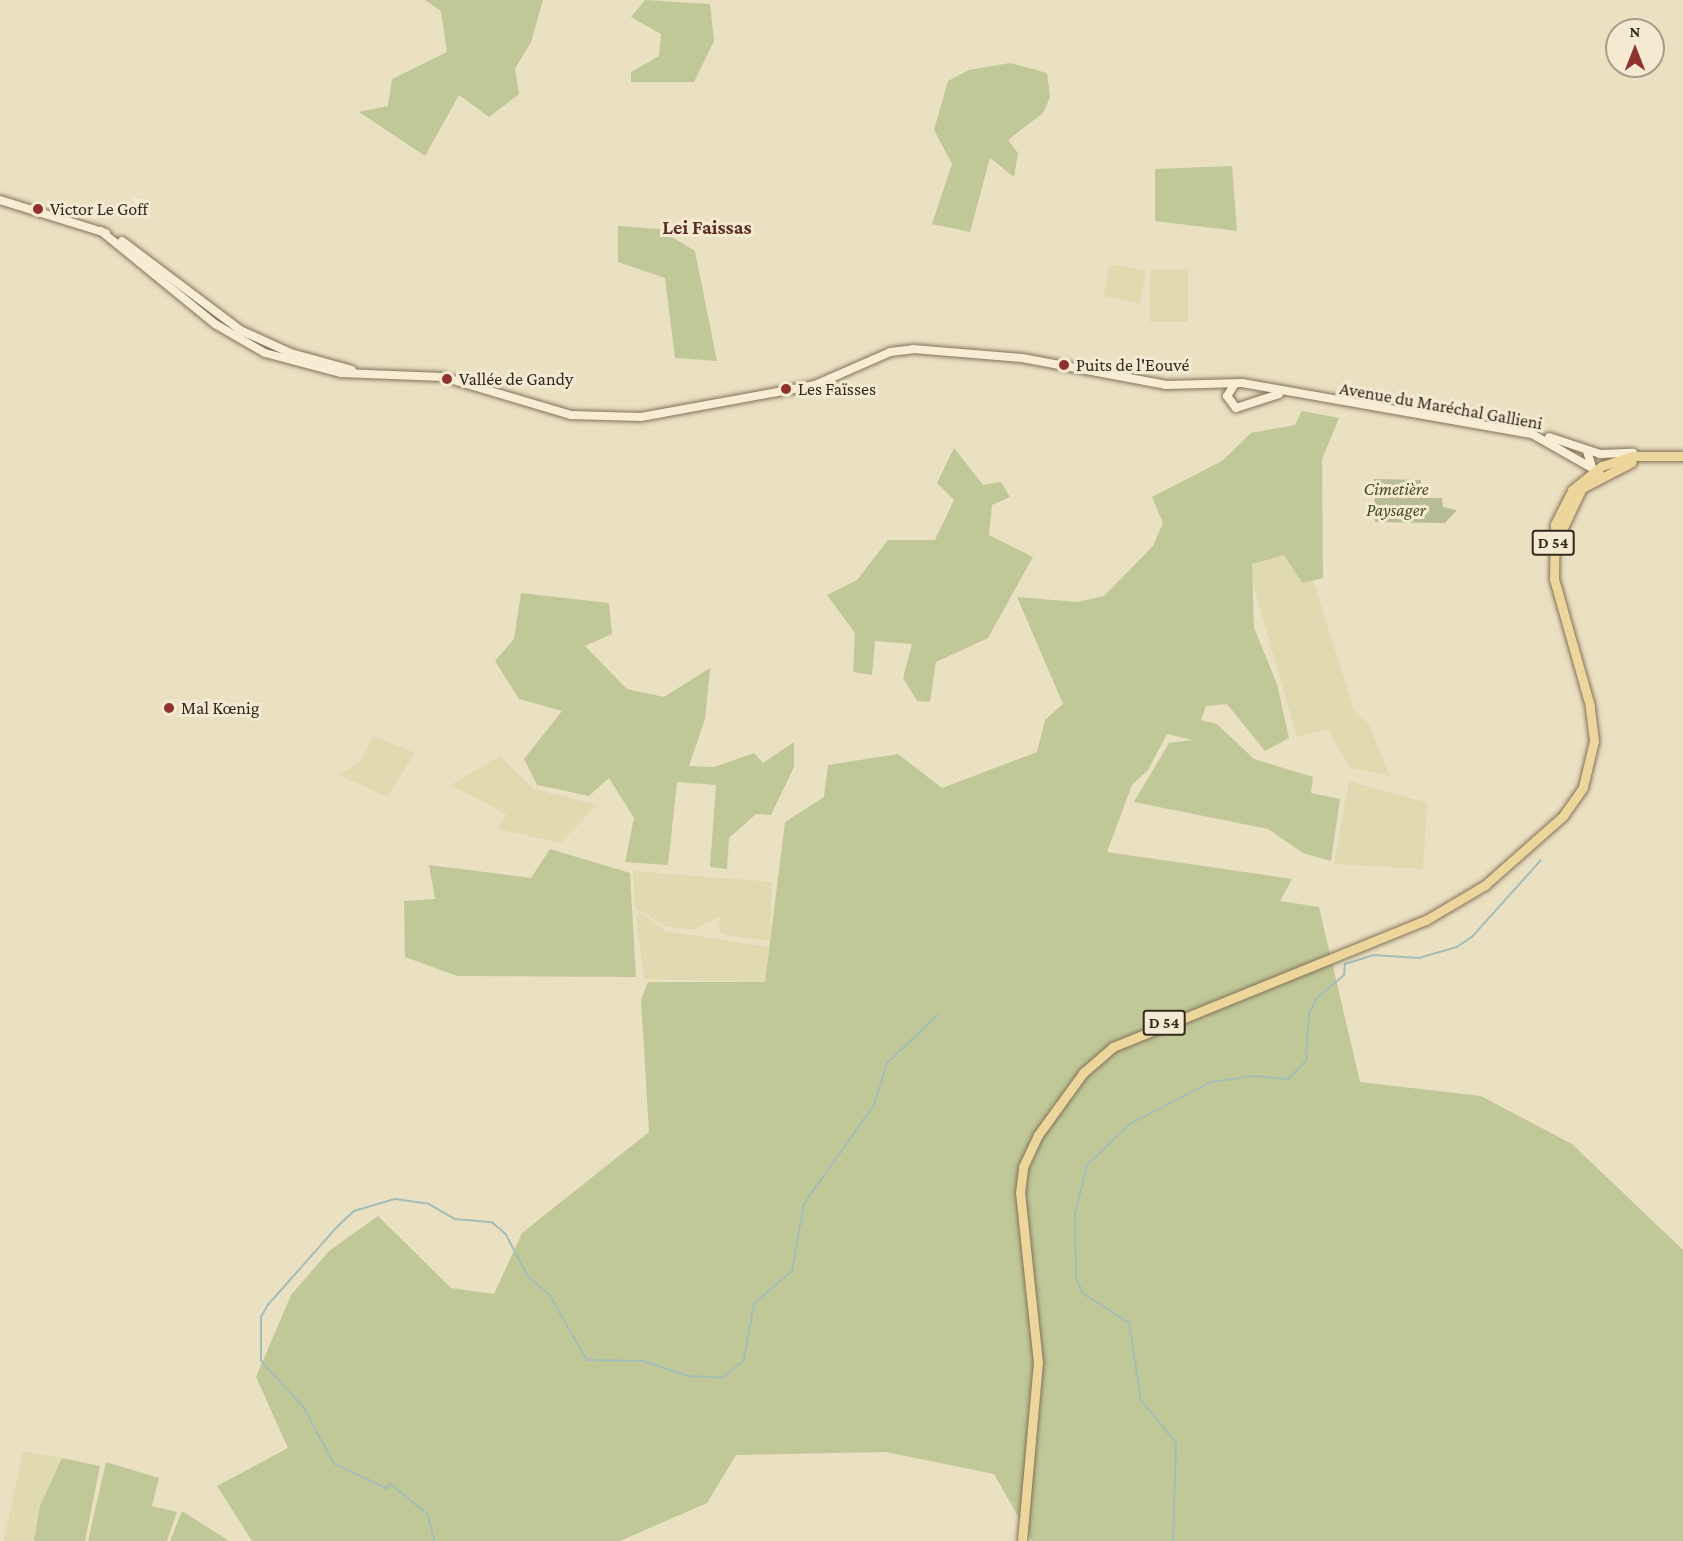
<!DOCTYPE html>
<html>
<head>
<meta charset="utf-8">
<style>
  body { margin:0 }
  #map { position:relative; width:1683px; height:1541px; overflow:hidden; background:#eae0c2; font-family:"Crimson Pro",serif }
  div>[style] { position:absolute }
  .farmland>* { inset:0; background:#e0dab0; transform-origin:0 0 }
  .green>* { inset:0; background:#c0c897 }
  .cemetery>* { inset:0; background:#b7bd96 }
  .stream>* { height:1.5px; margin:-0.75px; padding:0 0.75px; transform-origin:0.75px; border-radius:0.75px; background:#a4bdb7 }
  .roads { filter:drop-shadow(0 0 2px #83725a) drop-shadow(0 0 2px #83725a) }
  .minor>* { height:8px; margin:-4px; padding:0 4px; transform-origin:4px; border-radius:4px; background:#f6edd4 }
  .major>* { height:9px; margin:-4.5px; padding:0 4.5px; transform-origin:4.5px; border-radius:4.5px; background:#ecd69c }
  .dots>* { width:16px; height:16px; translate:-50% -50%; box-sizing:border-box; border:3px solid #f3ead1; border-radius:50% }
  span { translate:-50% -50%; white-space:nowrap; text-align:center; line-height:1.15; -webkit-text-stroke:6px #f3ead1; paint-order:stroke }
  .shield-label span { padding:2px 4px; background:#f3ead1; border:2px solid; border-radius:4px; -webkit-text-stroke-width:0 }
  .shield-label { font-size:16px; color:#34291e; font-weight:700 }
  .poi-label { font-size:18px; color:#34291e }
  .left { translate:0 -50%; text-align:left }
  .street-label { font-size:18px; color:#34291e }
  .park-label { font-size:18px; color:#434f26; font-style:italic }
  .neighbourhood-label { font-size:20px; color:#5d2f20; font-weight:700 }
  .north { position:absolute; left:1605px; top:18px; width:60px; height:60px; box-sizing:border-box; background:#f3ead1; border:2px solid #a79d89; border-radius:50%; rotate:0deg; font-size:16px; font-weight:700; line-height:24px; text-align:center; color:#34291e }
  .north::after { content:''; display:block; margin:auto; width:21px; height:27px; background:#8e322f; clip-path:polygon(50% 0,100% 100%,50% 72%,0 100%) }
</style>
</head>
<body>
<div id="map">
  <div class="farmland">
    <div style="clip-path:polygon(1114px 265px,1146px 270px,1140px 304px,1104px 296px,1108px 269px)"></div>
    <div style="left:1150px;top:269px;width:38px;height:53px"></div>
    <div style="clip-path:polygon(1284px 555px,1302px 583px,1313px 580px,1355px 713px,1368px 723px,1390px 776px,1350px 768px,1328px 729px,1297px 737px,1252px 581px,1252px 563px)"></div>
    <div style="clip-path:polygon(373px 736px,415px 753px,387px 797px,339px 775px,360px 762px)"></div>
    <div style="clip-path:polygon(500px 756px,534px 789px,597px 805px,560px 843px,498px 829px,506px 814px,451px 785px)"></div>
    <div style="clip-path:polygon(1349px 781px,1427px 803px,1423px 869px,1334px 864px)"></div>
    <div style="clip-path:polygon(633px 871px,772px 882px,770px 941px,725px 935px,719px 930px,720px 917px,693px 930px,664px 926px,635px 907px)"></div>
    <div style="clip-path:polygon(641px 912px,665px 931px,769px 947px,765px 982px,644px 979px,636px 916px)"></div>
    <div style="clip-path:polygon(23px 1451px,62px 1458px,40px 1506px,34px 1541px,4px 1541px)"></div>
  </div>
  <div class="green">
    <div style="clip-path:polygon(425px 0,543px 0,531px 42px,515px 69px,519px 94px,489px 117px,459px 95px,425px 156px,359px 112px,388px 106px,392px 79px,447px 52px,441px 11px)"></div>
    <div style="clip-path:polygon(645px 0,710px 4px,714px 41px,694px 82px,631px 82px,631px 72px,659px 56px,661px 34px,631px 17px)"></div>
    <div style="clip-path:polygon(1010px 63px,1047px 73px,1050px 97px,1043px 113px,1008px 140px,1018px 153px,1014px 177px,990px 158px,970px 232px,932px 224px,952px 164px,934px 130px,948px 81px,969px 70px)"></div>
    <div style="clip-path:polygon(1232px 166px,1237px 231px,1155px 221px,1155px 169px)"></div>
    <div style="clip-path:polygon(618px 226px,659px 229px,695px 251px,717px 361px,675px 358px,665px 278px,618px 262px)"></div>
    <div style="clip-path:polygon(1302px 411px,1339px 418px,1322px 459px,1323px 578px,1302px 583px,1284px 555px,1252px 564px,1254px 628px,1277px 684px,1289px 738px,1265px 751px,1227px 704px,1206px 706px,1201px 720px,1217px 724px,1254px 759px,1313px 777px,1311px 793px,1340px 799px,1331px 861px,1303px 853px,1268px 829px,1134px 802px,1169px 743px,1192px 740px,1167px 734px,1148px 770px,1132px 785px,1107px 852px,1292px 879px,1280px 901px,1319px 907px,1360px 1082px,1481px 1096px,1572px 1144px,1683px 1250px,1683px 1541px,1032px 1541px,994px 1474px,886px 1452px,736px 1455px,707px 1503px,620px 1541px,252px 1541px,217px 1486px,288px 1448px,256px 1377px,291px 1295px,329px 1251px,378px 1216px,451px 1288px,494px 1294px,522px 1233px,649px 1132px,641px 1000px,648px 982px,765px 982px,785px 822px,824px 797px,828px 765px,898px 754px,942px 788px,1037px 752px,1045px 720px,1063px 704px,1017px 597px,1077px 602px,1104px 596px,1153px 546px,1163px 523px,1152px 497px,1222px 461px,1251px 433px,1295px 425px)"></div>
    <div style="clip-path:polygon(954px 448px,983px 485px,1001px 482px,1010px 497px,992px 505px,989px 535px,1033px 557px,988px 638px,936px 662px,930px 702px,917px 701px,903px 678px,912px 644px,875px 641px,872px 675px,853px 672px,855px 633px,827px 595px,857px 580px,888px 540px,935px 540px,954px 500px,937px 483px)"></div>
    <div style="clip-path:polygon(521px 593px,609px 603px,612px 634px,585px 646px,627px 689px,664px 697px,710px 668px,705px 719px,689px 766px,714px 767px,754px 753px,763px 763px,794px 742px,794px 767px,771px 815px,756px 814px,729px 838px,727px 869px,710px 867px,716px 785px,677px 782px,668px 865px,625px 862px,634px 818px,609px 778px,589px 796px,537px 785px,524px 759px,562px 711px,519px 699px,495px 661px,514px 639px)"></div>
    <div style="clip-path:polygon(550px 849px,630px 873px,636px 977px,457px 976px,405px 957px,404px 901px,435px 899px,429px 865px,531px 878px)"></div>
    <div style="clip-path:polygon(62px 1458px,100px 1466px,85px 1541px,34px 1541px,40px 1506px)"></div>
    <div style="clip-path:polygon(106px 1462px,159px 1478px,152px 1506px,177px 1512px,167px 1541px,88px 1541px)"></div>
    <div style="clip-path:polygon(182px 1511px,223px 1537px,229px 1541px,170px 1541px)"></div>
  </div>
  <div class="cemetery">
    <div style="clip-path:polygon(1374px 479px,1421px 480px,1422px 498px,1442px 498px,1443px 507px,1457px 510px,1445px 523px,1375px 522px)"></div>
  </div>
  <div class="stream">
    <div style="left:434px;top:1541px;width:27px;rotate:-103deg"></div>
    <div style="left:428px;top:1515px;width:49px;rotate:-140.8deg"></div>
    <div style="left:390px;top:1484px;width:6px;rotate:121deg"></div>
    <div style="left:387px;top:1489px;width:59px;rotate:-154.7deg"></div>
    <div style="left:334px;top:1464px;width:65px;rotate:-118.5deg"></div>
    <div style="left:303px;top:1407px;width:62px;rotate:-132.4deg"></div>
    <div style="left:261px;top:1361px;width:44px;rotate:-90deg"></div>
    <div style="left:261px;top:1317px;width:14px;rotate:-60deg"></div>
    <div style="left:268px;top:1305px;width:106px;rotate:-48.5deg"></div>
    <div style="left:338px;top:1226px;width:22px;rotate:-43deg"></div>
    <div style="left:354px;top:1211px;width:43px;rotate:-16.3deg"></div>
    <div style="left:395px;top:1199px;width:34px;rotate:8deg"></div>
    <div style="left:429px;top:1204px;width:30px;rotate:30deg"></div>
    <div style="left:455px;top:1219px;width:37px;rotate:5deg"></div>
    <div style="left:492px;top:1222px;width:18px;rotate:41deg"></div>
    <div style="left:506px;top:1234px;width:47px;rotate:62.4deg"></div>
    <div style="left:528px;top:1276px;width:29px;rotate:41deg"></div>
    <div style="left:550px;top:1295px;width:75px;rotate:60.4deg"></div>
    <div style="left:587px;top:1360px;width:57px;rotate:1deg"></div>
    <div style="left:644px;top:1361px;width:46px;rotate:18.8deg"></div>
    <div style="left:688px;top:1376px;width:34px;rotate:3deg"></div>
    <div style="left:722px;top:1378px;width:28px;rotate:-39deg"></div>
    <div style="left:744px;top:1360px;width:57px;rotate:-79.9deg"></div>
    <div style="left:754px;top:1304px;width:50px;rotate:-41deg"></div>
    <div style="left:792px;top:1271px;width:68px;rotate:-79.8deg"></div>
    <div style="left:804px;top:1204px;width:121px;rotate:-54.7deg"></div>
    <div style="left:874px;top:1105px;width:44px;rotate:-72.8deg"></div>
    <div style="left:887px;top:1063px;width:71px;rotate:-43.3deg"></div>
    <div style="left:1173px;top:1541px;width:98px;rotate:-88.2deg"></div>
    <div style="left:1176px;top:1443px;width:55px;rotate:-129.8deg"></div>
    <div style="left:1141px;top:1401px;width:79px;rotate:-98.7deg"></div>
    <div style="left:1129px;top:1323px;width:54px;rotate:-147.8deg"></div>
    <div style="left:1083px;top:1294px;width:17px;rotate:-114deg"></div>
    <div style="left:1076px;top:1278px;width:64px;rotate:-90.9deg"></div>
    <div style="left:1075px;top:1214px;width:50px;rotate:-76.2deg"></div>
    <div style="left:1087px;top:1165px;width:59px;rotate:-43.6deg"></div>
    <div style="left:1130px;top:1124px;width:91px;rotate:-27.4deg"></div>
    <div style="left:1211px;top:1082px;width:43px;rotate:-7.9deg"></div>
    <div style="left:1254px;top:1076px;width:34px;rotate:5deg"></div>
    <div style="left:1288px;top:1079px;width:25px;rotate:-45deg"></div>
    <div style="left:1306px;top:1061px;width:48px;rotate:-86.4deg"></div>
    <div style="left:1309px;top:1013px;width:18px;rotate:-61deg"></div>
    <div style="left:1318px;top:997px;width:34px;rotate:-40deg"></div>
    <div style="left:1344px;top:975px;width:11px;rotate:-85deg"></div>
    <div style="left:1345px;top:964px;width:30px;rotate:-17deg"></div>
    <div style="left:1374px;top:955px;width:45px;rotate:3.8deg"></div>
    <div style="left:1419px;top:958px;width:40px;rotate:-16deg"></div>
    <div style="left:1457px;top:947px;width:18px;rotate:-34deg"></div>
    <div style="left:1472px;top:937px;width:103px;rotate:-48.1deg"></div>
  </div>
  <div class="roads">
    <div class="minor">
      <div style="left:0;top:200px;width:111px;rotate:17.3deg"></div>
      <div style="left:101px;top:231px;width:147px;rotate:39.2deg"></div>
      <div style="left:215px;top:324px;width:58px;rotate:30.1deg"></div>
      <div style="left:265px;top:353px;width:79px;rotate:14.7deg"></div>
      <div style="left:341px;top:373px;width:102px;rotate:2.2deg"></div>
      <div style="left:443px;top:377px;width:134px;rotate:16.5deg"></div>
      <div style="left:571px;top:415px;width:70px;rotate:1.6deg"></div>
      <div style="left:641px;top:417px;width:177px;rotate:-10.4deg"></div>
      <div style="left:815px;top:385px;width:82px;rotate:-23.7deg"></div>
      <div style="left:890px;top:352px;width:23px;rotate:-7deg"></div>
      <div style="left:913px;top:349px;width:109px;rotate:4.7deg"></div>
      <div style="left:1022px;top:358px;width:147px;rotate:10.6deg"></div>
      <div style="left:1166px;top:385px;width:76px;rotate:-1.5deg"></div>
      <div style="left:1242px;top:383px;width:294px;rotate:10deg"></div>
      <div style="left:1532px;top:434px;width:77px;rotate:29.6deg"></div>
      <div style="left:122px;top:241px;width:148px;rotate:37deg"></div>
      <div style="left:240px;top:330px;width:56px;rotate:24.3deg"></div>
      <div style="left:291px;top:353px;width:63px;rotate:15.6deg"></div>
      <div style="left:1234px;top:385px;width:13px;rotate:122deg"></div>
      <div style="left:1227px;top:396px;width:15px;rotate:53deg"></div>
      <div style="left:1236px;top:408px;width:45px;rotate:-18deg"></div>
      <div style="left:1549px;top:437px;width:54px;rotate:18.4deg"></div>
      <div style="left:1600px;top:454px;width:33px;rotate:-2deg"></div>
      <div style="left:1587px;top:451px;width:24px;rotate:73deg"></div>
    </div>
    <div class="major">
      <div style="left:1558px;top:538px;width:55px;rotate:-64.4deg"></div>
      <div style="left:1582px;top:488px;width:56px;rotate:-27.5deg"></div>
      <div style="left:1022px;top:1541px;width:179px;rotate:-84.9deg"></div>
      <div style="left:1038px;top:1363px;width:171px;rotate:-96deg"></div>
      <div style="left:1020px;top:1193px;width:26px;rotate:-83deg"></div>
      <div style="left:1023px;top:1167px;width:35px;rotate:-65deg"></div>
      <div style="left:1038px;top:1135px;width:77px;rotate:-54deg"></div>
      <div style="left:1083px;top:1073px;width:40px;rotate:-41deg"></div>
      <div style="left:1113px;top:1047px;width:338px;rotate:-22.1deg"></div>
      <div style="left:1426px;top:920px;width:69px;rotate:-30.7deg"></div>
      <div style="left:1485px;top:885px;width:104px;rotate:-41.5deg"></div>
      <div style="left:1563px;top:816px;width:35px;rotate:-55deg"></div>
      <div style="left:1583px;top:787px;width:47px;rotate:-76.6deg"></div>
      <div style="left:1594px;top:741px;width:35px;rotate:-97deg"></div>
      <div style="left:1590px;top:706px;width:132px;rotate:-105.8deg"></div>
      <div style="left:1554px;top:579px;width:55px;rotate:-89deg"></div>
      <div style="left:1555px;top:524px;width:38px;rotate:-63deg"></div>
      <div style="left:1572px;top:490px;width:38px;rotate:-39deg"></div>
      <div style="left:1602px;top:466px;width:33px;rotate:-18deg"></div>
      <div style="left:1633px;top:456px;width:50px"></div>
    </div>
  </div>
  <div class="dots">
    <div style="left:38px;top:209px;background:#8e322f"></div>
    <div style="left:1064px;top:365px;background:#8e322f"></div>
    <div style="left:447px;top:379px;background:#8e322f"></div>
    <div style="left:786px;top:389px;background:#8e322f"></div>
    <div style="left:169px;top:708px;background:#8e322f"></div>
  </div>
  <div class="shield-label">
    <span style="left:1553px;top:543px">D 54</span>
    <span style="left:1164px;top:1023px">D 54</span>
  </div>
  <div class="poi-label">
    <span class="left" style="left:50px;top:209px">Victor Le Goff</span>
    <span class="left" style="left:1076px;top:365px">Puits de l'Eouvé</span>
    <span class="left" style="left:459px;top:379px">Vallée de Gandy</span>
    <span class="left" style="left:798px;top:389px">Les Faïsses</span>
    <span class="left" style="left:181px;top:708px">Mal Kœnig</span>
  </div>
  <div class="street-label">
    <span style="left:1441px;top:406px;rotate:10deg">Avenue du Maréchal Gallieni</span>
  </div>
  <div class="park-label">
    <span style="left:1396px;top:500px">Cimetière<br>Paysager</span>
  </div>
  <div class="neighbourhood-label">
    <span style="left:707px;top:227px">Lei Faissas</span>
  </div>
  <div class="north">N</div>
</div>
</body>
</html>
